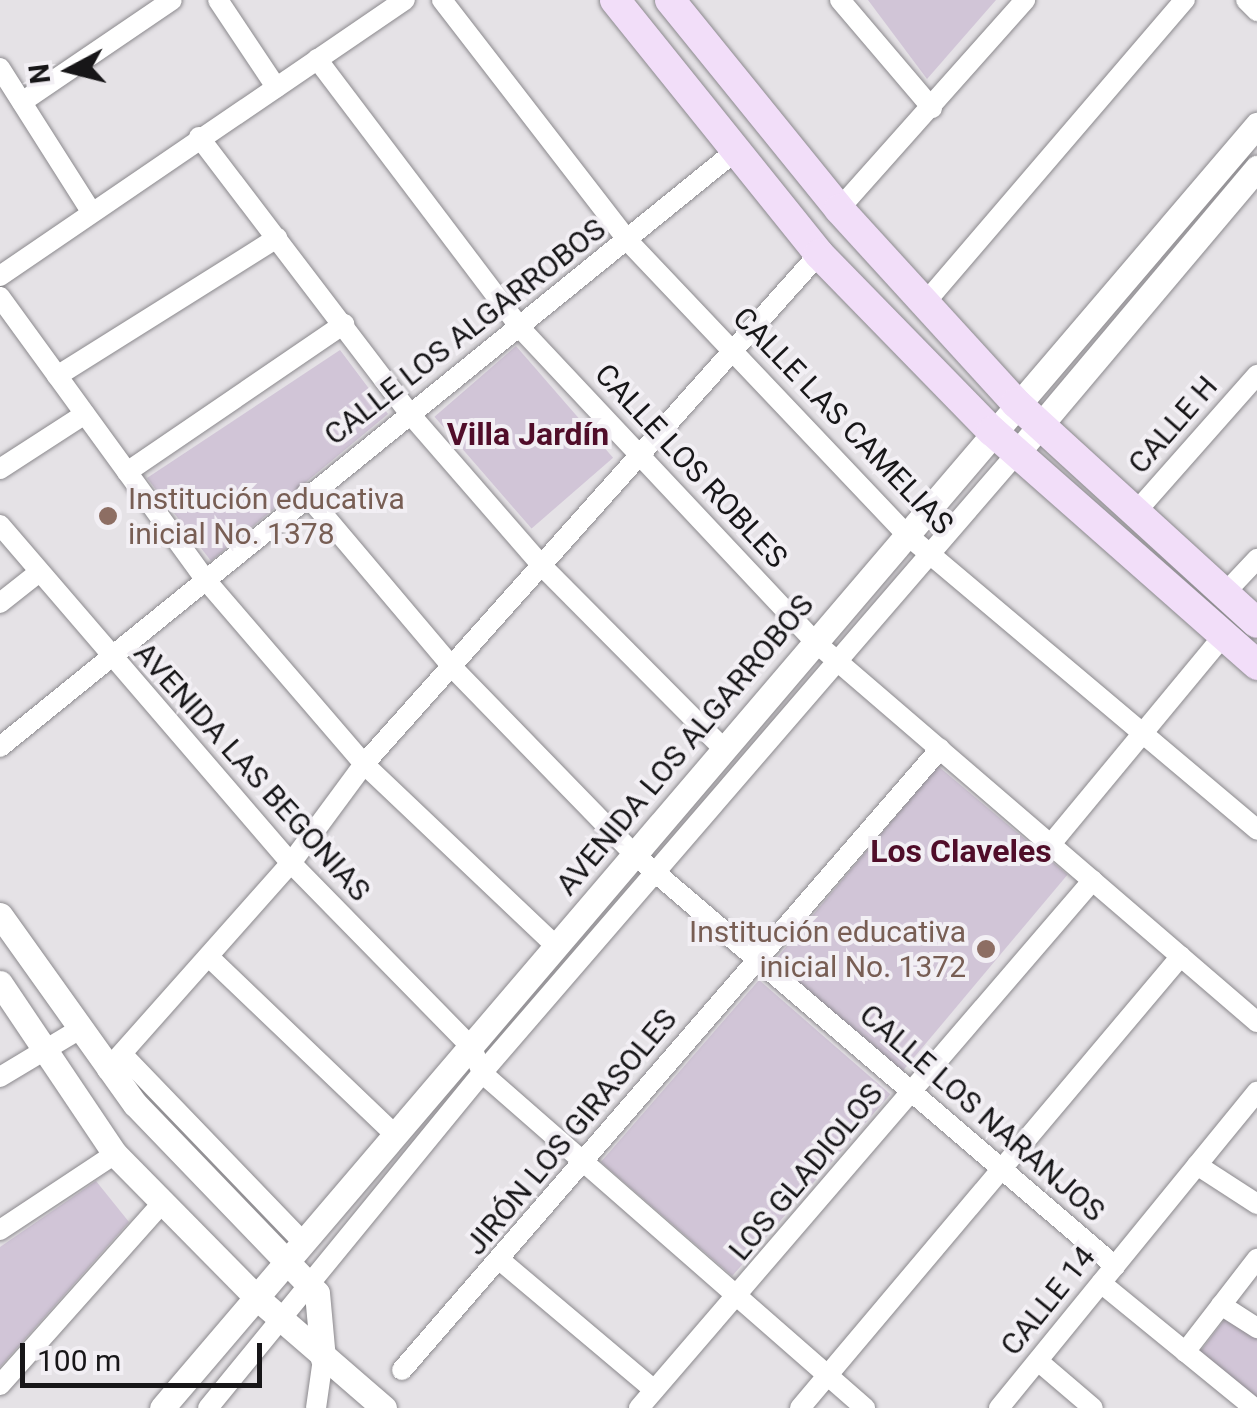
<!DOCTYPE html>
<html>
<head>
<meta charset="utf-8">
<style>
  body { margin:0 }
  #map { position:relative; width:1257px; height:1408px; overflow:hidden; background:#e5e2e6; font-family:Roboto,sans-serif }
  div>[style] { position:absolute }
  .green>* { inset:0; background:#d1c5d7; transform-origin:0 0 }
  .roads { filter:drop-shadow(0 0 2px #8b898d) drop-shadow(0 0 2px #8b898d) }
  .minor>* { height:20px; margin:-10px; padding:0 10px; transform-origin:10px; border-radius:10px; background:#fff }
  .tertiary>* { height:25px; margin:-12.5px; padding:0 12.5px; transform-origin:12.5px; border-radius:12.5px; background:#fff }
  .primary>* { height:30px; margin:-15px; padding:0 15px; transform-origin:15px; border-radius:15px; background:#f2def9 }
  .dots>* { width:28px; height:28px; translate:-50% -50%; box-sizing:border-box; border:5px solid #f2eff4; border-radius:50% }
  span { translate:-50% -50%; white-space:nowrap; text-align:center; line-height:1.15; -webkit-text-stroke:8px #f2eff4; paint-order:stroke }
  .street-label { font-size:30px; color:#171618 }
  .education-label { font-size:30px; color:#785e54 }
  .left { translate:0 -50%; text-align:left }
  .right { translate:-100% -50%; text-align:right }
  .neighbourhood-label { font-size:32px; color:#500d29; font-weight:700 }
  .north { position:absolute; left:20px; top:20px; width:100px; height:100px; -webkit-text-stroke:8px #f2eff4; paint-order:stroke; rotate:263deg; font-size:28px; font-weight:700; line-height:40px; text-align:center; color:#171618 }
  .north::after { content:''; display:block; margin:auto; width:35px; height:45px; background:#171618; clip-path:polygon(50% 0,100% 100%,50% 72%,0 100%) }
  .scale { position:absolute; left:20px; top:1343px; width:242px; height:45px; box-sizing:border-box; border:5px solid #171618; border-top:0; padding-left:12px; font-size:30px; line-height:35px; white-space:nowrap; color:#171618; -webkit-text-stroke:8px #f2eff4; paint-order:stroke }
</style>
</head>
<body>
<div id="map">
  <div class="green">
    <div style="clip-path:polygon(868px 0,996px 0,927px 79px)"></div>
    <div style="left:516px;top:346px;width:148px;height:108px;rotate:49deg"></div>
    <div style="clip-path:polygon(340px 350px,388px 414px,211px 561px,147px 478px)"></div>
    <div style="left:938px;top:766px;width:169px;height:257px;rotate:40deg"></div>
    <div style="left:759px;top:980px;width:174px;height:241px;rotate:41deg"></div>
    <div style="clip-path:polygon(96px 1181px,129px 1222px,0 1367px,0 1247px)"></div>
    <div style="clip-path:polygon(1225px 1319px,1257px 1339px,1257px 1400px,1199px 1353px)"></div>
  </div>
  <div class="roads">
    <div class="minor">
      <div style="left:218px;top:0;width:105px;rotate:56.3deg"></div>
      <div style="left:442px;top:0;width:304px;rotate:52.3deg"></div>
      <div style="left:628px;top:241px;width:404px;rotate:46.5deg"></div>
      <div style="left:906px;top:534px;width:459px;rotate:40.1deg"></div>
      <div style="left:840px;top:0;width:142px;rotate:49.6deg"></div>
      <div style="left:1246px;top:0;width:16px;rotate:45deg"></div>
      <div style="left:317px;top:59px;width:341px;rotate:52.9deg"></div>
      <div style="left:523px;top:331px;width:427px;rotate:46.8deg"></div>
      <div style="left:815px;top:642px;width:583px;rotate:40.69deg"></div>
      <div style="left:0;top:68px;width:168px;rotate:57.6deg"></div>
      <div style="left:22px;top:102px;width:181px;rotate:-34.2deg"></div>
      <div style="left:199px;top:137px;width:348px;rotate:52.7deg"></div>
      <div style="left:410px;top:414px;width:201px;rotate:49deg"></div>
      <div style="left:542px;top:566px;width:258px;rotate:45.2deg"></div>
      <div style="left:839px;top:209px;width:280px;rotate:-48.3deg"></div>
      <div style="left:0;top:276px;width:490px;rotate:-34.3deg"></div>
      <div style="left:0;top:297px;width:347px;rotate:54deg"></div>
      <div style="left:204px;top:578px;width:245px;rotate:49.3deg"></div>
      <div style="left:364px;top:764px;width:266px;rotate:43.5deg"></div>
      <div style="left:924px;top:304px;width:401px;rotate:-49.4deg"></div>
      <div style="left:57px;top:376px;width:260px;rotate:-32.1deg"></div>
      <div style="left:0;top:469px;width:101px;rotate:-32.9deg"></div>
      <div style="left:127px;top:472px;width:263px;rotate:-34.3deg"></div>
      <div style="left:306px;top:494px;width:228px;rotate:49.8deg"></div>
      <div style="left:453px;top:668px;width:261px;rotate:45.8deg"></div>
      <div style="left:635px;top:855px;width:632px;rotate:40.57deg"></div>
      <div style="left:1134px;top:514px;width:186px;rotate:-48.5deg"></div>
      <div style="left:0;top:525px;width:446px;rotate:49.3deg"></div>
      <div style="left:291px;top:863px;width:259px;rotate:45.6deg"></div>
      <div style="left:472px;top:1048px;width:27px;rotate:68deg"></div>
      <div style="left:482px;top:1073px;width:509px;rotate:41.18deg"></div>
      <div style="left:1223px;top:595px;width:50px;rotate:-46.6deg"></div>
      <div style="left:0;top:603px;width:48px;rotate:-38.3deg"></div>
      <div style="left:0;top:747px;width:943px;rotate:-39.02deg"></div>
      <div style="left:1051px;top:844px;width:270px;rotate:-50.4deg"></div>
      <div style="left:209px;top:957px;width:256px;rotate:43.7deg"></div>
      <div style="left:122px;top:1054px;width:262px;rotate:46.1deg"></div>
      <div style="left:107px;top:1070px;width:277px;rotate:-48.4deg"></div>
      <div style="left:291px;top:863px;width:123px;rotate:-53.6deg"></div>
      <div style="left:364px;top:764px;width:683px;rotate:-48.26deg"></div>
      <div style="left:0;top:1077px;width:93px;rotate:-31deg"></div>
      <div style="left:1197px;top:1165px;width:72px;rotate:33deg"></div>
      <div style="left:0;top:1230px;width:138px;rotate:-33.5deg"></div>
      <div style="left:501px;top:1261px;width:200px;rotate:40.1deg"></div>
      <div style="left:1101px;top:1283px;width:198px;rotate:39.2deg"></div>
      <div style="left:1221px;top:1305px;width:43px;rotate:32.6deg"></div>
      <div style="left:1185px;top:1352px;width:118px;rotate:-52.3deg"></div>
      <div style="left:1038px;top:1361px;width:72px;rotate:40.5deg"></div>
      <div style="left:402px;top:1370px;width:822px;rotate:-49.1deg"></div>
      <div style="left:0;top:1385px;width:242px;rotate:-48.3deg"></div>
      <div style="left:208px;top:1408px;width:433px;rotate:-50.7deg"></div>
      <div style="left:482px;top:1073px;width:819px;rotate:-49.21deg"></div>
      <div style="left:316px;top:1408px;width:49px;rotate:-81.9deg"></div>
      <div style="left:639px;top:1408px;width:696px;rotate:-49.31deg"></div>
      <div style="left:800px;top:1408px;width:591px;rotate:-49.87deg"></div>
      <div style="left:999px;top:1408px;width:408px;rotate:-50.8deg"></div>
    </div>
    <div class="tertiary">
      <div style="left:1017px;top:453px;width:373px;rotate:-49.9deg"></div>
      <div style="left:0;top:915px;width:232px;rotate:54.5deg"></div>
      <div style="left:135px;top:1104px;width:262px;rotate:46.1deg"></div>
      <div style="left:317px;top:1293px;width:66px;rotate:84.8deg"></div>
      <div style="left:0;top:983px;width:206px;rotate:56.1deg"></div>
      <div style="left:115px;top:1154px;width:202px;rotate:45.4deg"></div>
      <div style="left:257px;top:1298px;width:168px;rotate:40.9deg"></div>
      <div style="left:162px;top:1408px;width:1687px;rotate:-49.52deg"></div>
    </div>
    <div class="primary">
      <div style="left:615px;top:0;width:326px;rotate:51.2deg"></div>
      <div style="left:819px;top:254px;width:248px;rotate:45.7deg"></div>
      <div style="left:992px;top:431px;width:354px;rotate:41.4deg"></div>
      <div style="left:670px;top:0;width:269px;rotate:51deg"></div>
      <div style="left:839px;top:209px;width:263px;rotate:47.6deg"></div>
      <div style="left:1016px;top:403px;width:326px;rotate:42.4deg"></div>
    </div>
  </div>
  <div class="dots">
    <div style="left:108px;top:516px;background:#8d6e63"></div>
    <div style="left:986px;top:949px;background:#8d6e63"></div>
  </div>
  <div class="street-label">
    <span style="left:465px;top:332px;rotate:-38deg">CALLE LOS ALGARROBOS</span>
    <span style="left:843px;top:421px;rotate:46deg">CALLE LAS CAMELIAS</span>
    <span style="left:1173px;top:425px;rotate:-49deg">CALLE H</span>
    <span style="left:691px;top:466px;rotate:47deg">CALLE LOS ROBLES</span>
    <span style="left:685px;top:745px;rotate:-50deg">AVENIDA LOS ALGARROBOS</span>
    <span style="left:252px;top:772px;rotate:48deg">AVENIDA LAS BEGONIAS</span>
    <span style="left:982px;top:1113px;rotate:41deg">CALLE LOS NARANJOS</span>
    <span style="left:571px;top:1132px;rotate:-50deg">JIRÓN LOS GIRASOLES</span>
    <span style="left:806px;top:1172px;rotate:-50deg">LOS GLADIOLOS</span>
    <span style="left:1048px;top:1301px;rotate:-51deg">CALLE 14</span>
  </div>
  <div class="education-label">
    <span class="left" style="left:128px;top:516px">Institución educativa<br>inicial No. 1378</span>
    <span class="right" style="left:966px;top:949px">Institución educativa<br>inicial No. 1372</span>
  </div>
  <div class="neighbourhood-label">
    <span style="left:528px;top:434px">Villa Jardín</span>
    <span style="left:961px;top:851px">Los Claveles</span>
  </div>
  <div class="north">N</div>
  <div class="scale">100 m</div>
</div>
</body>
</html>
